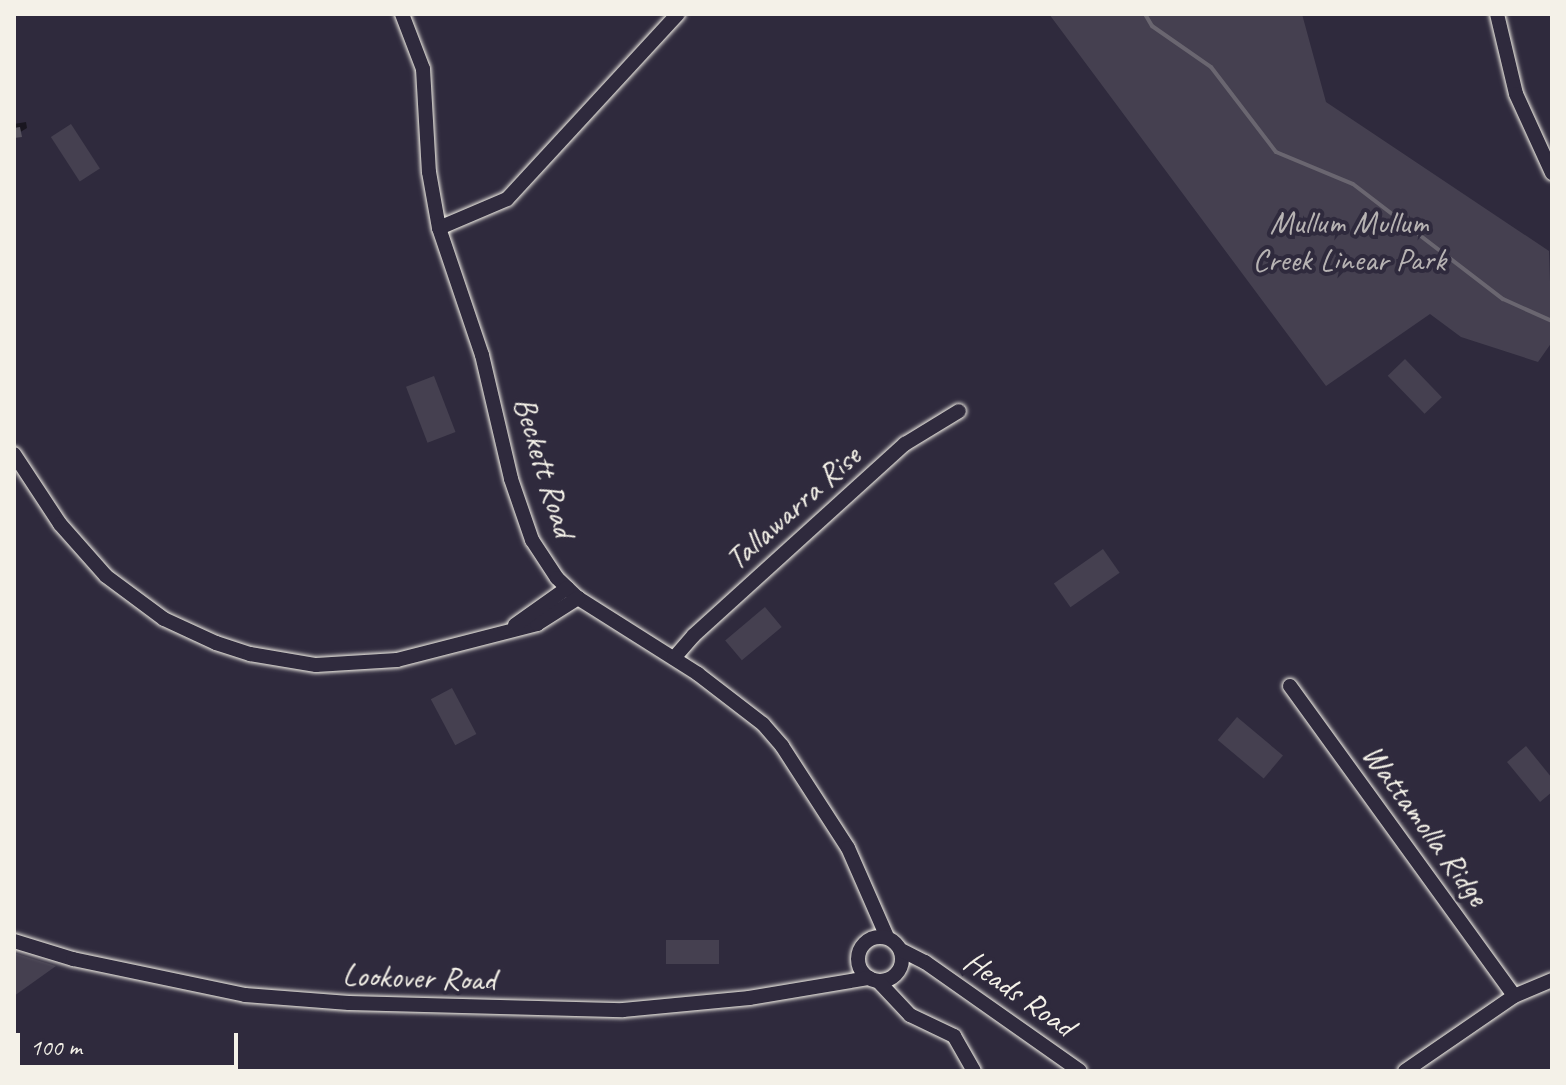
<!DOCTYPE html>
<html>
<head>
<meta charset="utf-8">
<style>
  body { margin:0 }
  #map { position:relative; width:1566px; height:1085px; overflow:hidden; background:#2f2a3d; font-family:Caveat,sans-serif }
  div>[style] { position:absolute }
  .green>* { inset:0; background:#454050; transform-origin:0 0 }
  .shadow>* { inset:0; background:#0007 }
  .stream>* { height:4px; margin:-2px; padding:0 2px; transform-origin:2px; border-radius:2px; background:#6a6670 }
  .building>* { inset:0; background:#56525f }
  .roads { filter:drop-shadow(0 0 2px #f4f1e8) drop-shadow(0 0 2px #f4f1e8) }
  .minor>* { height:14px; margin:-7px; padding:0 7px; transform-origin:7px; border-radius:7px; background:#2f2a3d }
  .minor>.ring { margin:-7px; padding:0; box-sizing:content-box; background:none; border:14px solid #2f2a3d; border-radius:50% }
  span { translate:-50% -50%; white-space:nowrap; text-align:center; line-height:1.15; -webkit-text-stroke:8px #2f2a3d; paint-order:stroke }
  .park-label { font-size:32px; color:#b7b3b3 }
  .street-label { font-size:32px; color:#f4f1e8 }
  .frame { position:absolute; inset:0; border:16px solid #f4f1e8; pointer-events:none }
  .scale { position:absolute; left:16px; top:1033px; width:222px; height:36px; box-sizing:border-box; border:4px solid #f4f1e8; border-top:0; padding-left:10px; font-size:24px; line-height:28px; white-space:nowrap; color:#f4f1e8; -webkit-text-stroke:6px #2f2a3d; paint-order:stroke }
</style>
</head>
<body>
<div id="map">
  <div class="green">
    <div style="clip-path:polygon(1049px 14px,1302px 14px,1326px 102px,1549px 251px,1552px 342px,1538px 362px,1461px 337px,1430px 314px,1326px 386px)"></div>
    <div style="left:71px;top:124px;width:53px;height:24px;rotate:57deg"></div>
    <div style="left:1405px;top:359px;width:53px;height:24px;rotate:46deg"></div>
    <div style="left:434px;top:376px;width:60px;height:30px;rotate:69deg"></div>
    <div style="left:1103px;top:549px;width:29px;height:60px;rotate:55deg"></div>
    <div style="left:765px;top:607px;width:26px;height:52px;rotate:50deg"></div>
    <div style="left:452px;top:688px;width:52px;height:24px;rotate:62deg"></div>
    <div style="left:1237px;top:717px;width:60px;height:30px;rotate:40deg"></div>
    <div style="clip-path:polygon(1526px 746px,1552px 778px,1552px 792px,1540px 802px,1507px 762px)"></div>
    <div style="left:666px;top:940px;width:53px;height:24px"></div>
    <div style="clip-path:polygon(14px 953px,56px 966px,14px 996px)"></div>
  </div>
  <div class="shadow">
    <div style="clip-path:polygon(26px 122px,27px 128px,14px 136px,14px 124px)"></div>
  </div>
  <div class="stream">
    <div style="left:1145px;top:14px;width:14px;rotate:60deg"></div>
    <div style="left:1152px;top:26px;width:72px;rotate:34.8deg"></div>
    <div style="left:1211px;top:67px;width:107px;rotate:52.6deg"></div>
    <div style="left:1276px;top:152px;width:83px;rotate:22.6deg"></div>
    <div style="left:1353px;top:184px;width:189px;rotate:37.5deg"></div>
    <div style="left:1503px;top:299px;width:54px;rotate:24.2deg"></div>
  </div>
  <div class="building">
    <div style="clip-path:polygon(20px 127px,22px 137px,14px 138px,14px 128px)"></div>
  </div>
  <div class="roads">
    <div class="minor">
      <div style="left:402px;top:14px;width:59px;rotate:69.1deg"></div>
      <div style="left:423px;top:69px;width:103px;rotate:86.7deg"></div>
      <div style="left:429px;top:172px;width:57px;rotate:79.9deg"></div>
      <div style="left:439px;top:228px;width:134px;rotate:71.3deg"></div>
      <div style="left:482px;top:355px;width:127px;rotate:76.8deg"></div>
      <div style="left:511px;top:479px;width:65px;rotate:71deg"></div>
      <div style="left:532px;top:540px;width:45px;rotate:56.7deg"></div>
      <div style="left:557px;top:578px;width:29px;rotate:44deg"></div>
      <div style="left:578px;top:598px;width:142px;rotate:32.3deg"></div>
      <div style="left:698px;top:674px;width:82px;rotate:37.6deg"></div>
      <div style="left:763px;top:724px;width:29px;rotate:49deg"></div>
      <div style="left:782px;top:746px;width:121px;rotate:57.1deg"></div>
      <div style="left:848px;top:848px;width:97px;rotate:66.3deg"></div>
      <div style="left:1497px;top:14px;width:82px;rotate:76.6deg"></div>
      <div style="left:1516px;top:94px;width:87px;rotate:65.5deg"></div>
      <div style="left:439px;top:228px;width:74px;rotate:-23.1deg"></div>
      <div style="left:507px;top:199px;width:252px;rotate:-47.3deg"></div>
      <div style="left:14px;top:454px;width:84px;rotate:56.7deg"></div>
      <div style="left:60px;top:524px;width:69px;rotate:48.5deg"></div>
      <div style="left:106px;top:576px;width:72px;rotate:36.6deg"></div>
      <div style="left:164px;top:619px;width:57px;rotate:24.8deg"></div>
      <div style="left:216px;top:643px;width:36px;rotate:18deg"></div>
      <div style="left:250px;top:654px;width:67px;rotate:9.5deg"></div>
      <div style="left:316px;top:665px;width:81px;rotate:-3.5deg"></div>
      <div style="left:397px;top:660px;width:145px;rotate:-14.4deg"></div>
      <div style="left:537px;top:624px;width:49px;rotate:-32.4deg"></div>
      <div style="left:515px;top:625px;width:64px;rotate:-35.4deg"></div>
      <div style="left:674px;top:658px;width:30px;rotate:-49deg"></div>
      <div style="left:694px;top:635px;width:285px;rotate:-42.2deg"></div>
      <div style="left:905px;top:444px;width:63px;rotate:-31.4deg"></div>
      <div style="left:1290px;top:686px;width:382px;rotate:54.1deg"></div>
      <div class="ring" style="left:858px;top:937px;width:30px;height:30px"></div>
      <div style="left:14px;top:941px;width:62px;rotate:17deg"></div>
      <div style="left:73px;top:959px;width:176px;rotate:11.8deg"></div>
      <div style="left:245px;top:995px;width:104px;rotate:4.4deg"></div>
      <div style="left:349px;top:1003px;width:274px;rotate:1.5deg"></div>
      <div style="left:623px;top:1010px;width:127px;rotate:-5.4deg"></div>
      <div style="left:749px;top:998px;width:122px;rotate:-9.5deg"></div>
      <div style="left:901px;top:950px;width:27px;rotate:27deg"></div>
      <div style="left:925px;top:962px;width:189px;rotate:35.1deg"></div>
      <div style="left:878px;top:981px;width:47px;rotate:46.7deg"></div>
      <div style="left:910px;top:1015px;width:49px;rotate:25.5deg"></div>
      <div style="left:954px;top:1036px;width:40px;rotate:60.3deg"></div>
      <div style="left:1405px;top:1071px;width:132px;rotate:-34.5deg"></div>
      <div style="left:1514px;top:996px;width:41px;rotate:-22.8deg"></div>
    </div>
  </div>
  <div class="park-label">
    <span style="left:1349px;top:242px">Mullum Mullum<br>Creek Linear Park</span>
  </div>
  <div class="street-label">
    <span style="left:544px;top:467px;rotate:73deg">Beckett Road</span>
    <span style="left:793px;top:508px;rotate:-42deg">Tallawarra Rise</span>
    <span style="left:1425px;top:825px;rotate:54deg">Wattamolla Ridge</span>
    <span style="left:419px;top:978px;rotate:2deg">Lookover Road</span>
    <span style="left:1019px;top:994px;rotate:35deg">Heads Road</span>
  </div>
  <div class="frame"></div>
  <div class="scale">100 m</div>
</div>
</body>
</html>
